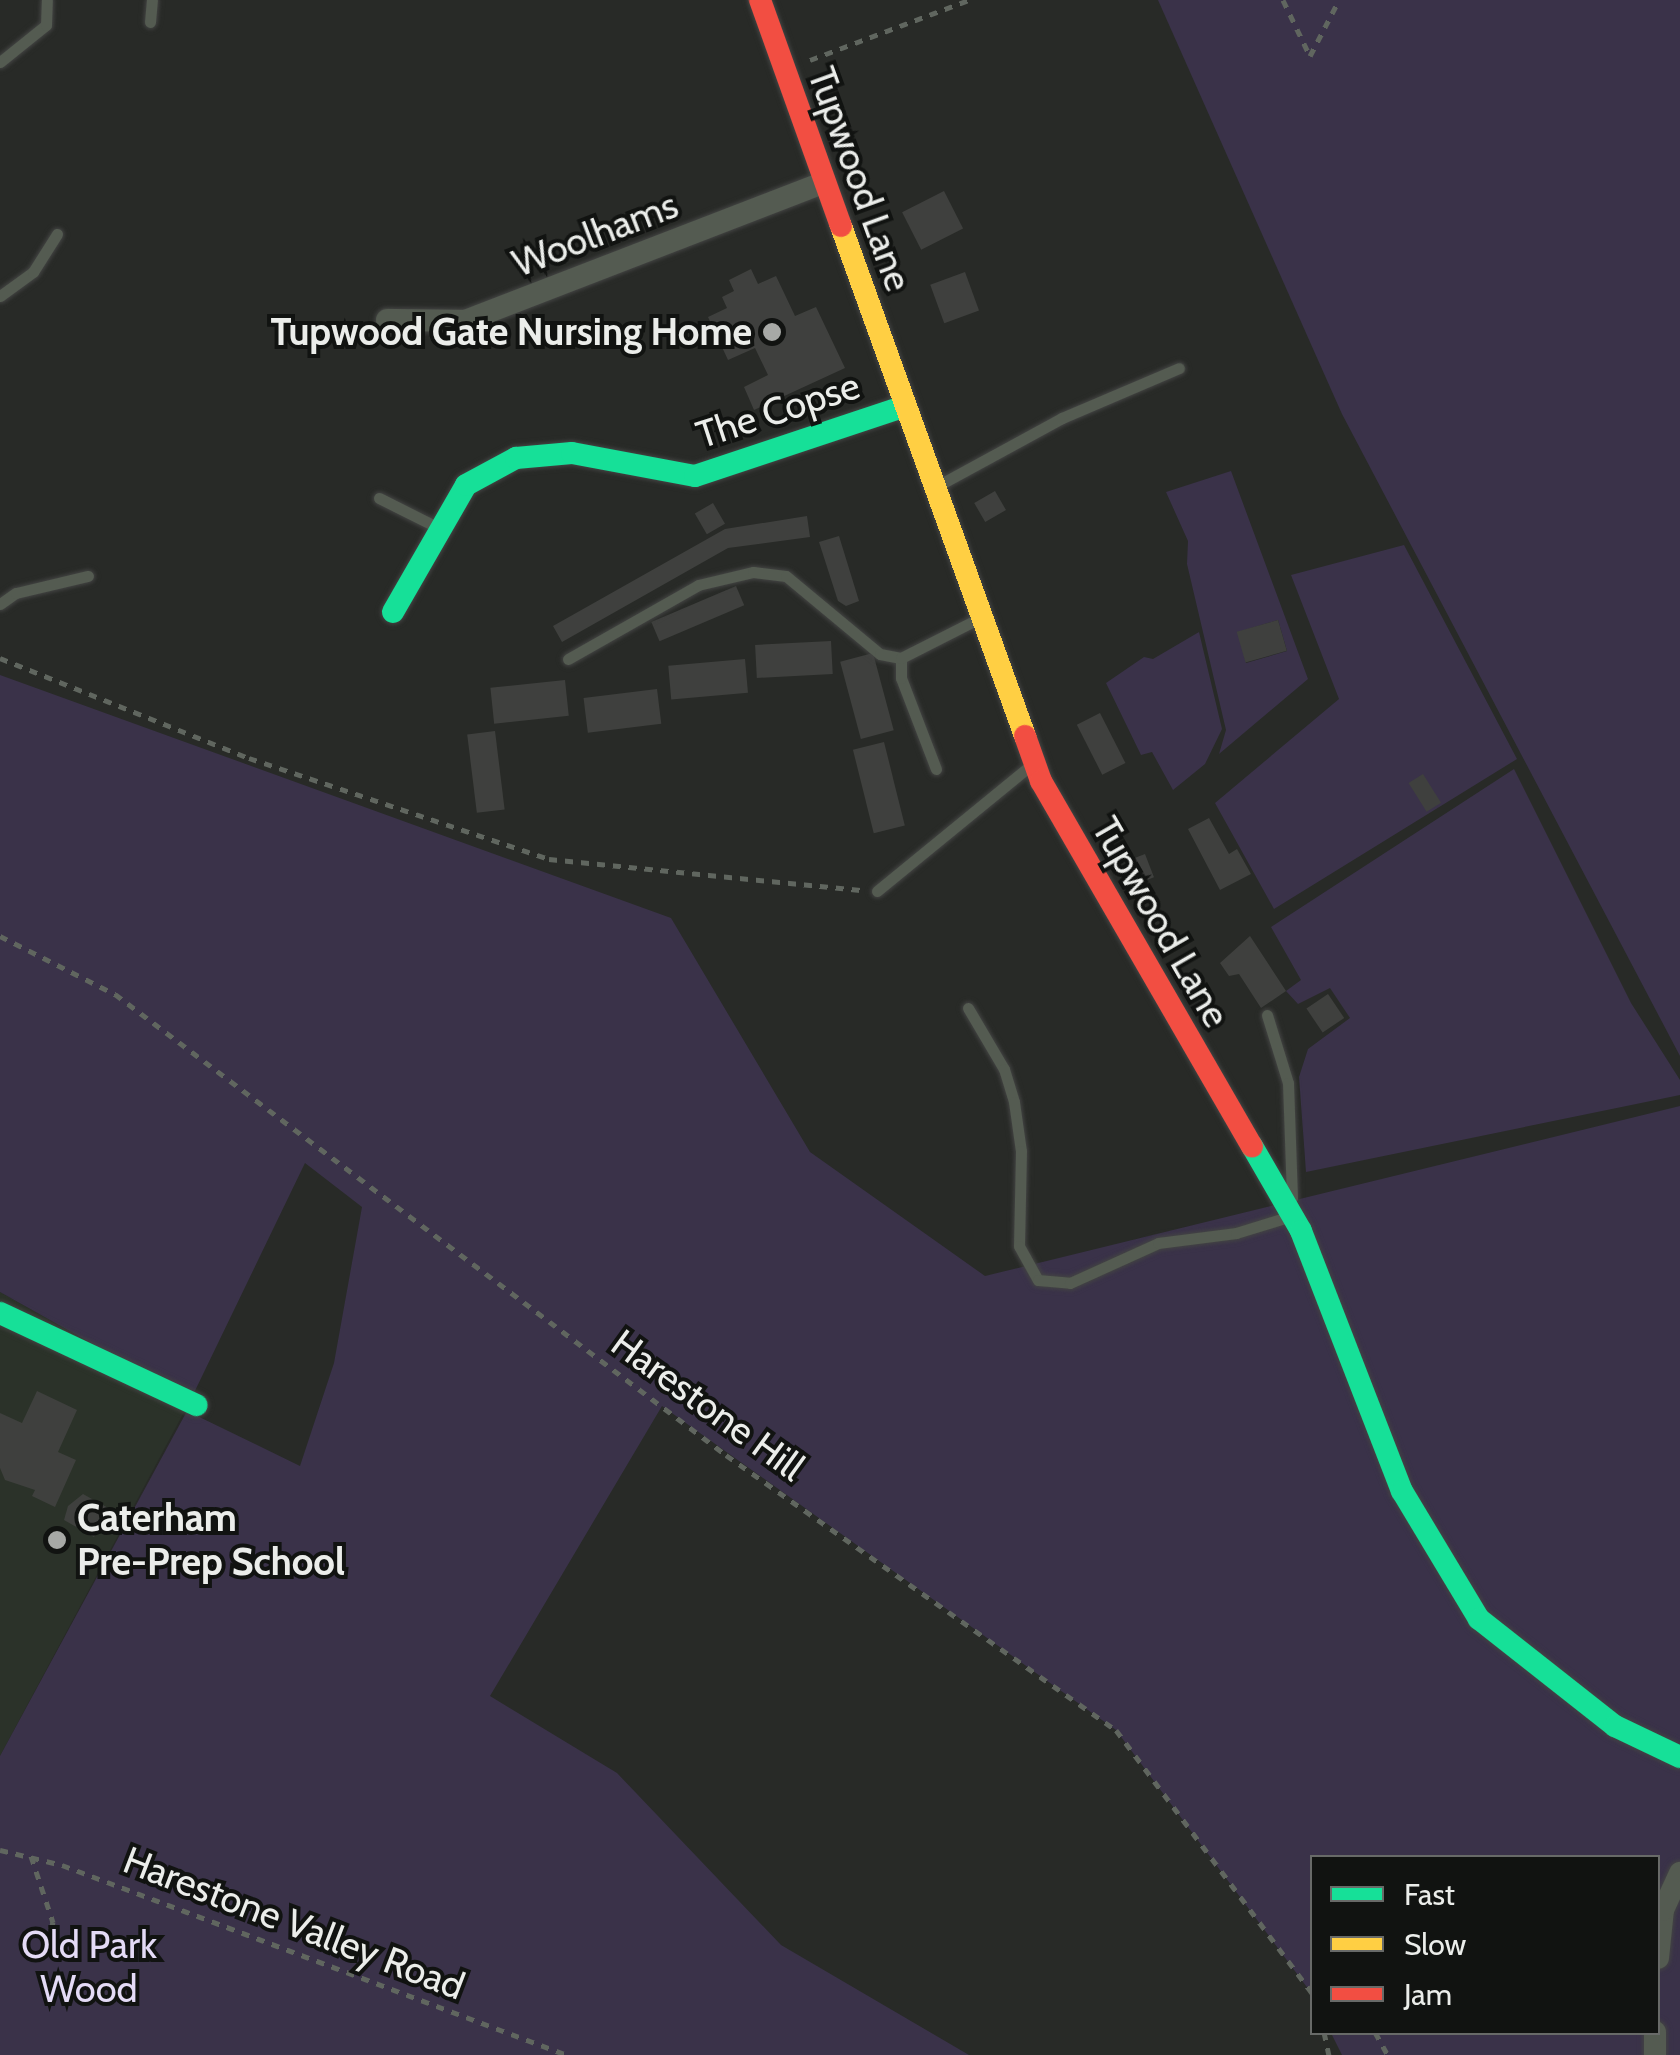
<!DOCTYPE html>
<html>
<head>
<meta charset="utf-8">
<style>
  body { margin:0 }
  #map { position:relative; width:1680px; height:2055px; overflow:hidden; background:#282a27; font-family:Cabin,sans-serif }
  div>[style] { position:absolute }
  .built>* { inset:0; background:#2b3229 }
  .green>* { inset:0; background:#3a3249 }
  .building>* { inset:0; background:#3f403e; transform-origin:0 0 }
  .path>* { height:5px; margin-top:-2.5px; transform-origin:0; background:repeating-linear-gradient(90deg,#60665f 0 8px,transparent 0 16px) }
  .roads { filter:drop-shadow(0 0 2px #434443) drop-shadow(0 0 2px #434443) }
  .lane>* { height:11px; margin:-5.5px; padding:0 5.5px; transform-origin:5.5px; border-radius:5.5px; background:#545b51 }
  .street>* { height:22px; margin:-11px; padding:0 11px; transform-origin:11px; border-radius:11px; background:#545b51 }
  .fast>* { height:22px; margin:-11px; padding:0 11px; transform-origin:11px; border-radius:11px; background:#16e098 }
  .slow>* { height:22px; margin:-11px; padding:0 11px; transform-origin:11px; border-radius:11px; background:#ffcf43 }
  .jam>* { height:22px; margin:-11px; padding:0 11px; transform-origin:11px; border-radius:11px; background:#f24e42 }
  .dots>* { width:28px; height:28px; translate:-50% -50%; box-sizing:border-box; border:5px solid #111311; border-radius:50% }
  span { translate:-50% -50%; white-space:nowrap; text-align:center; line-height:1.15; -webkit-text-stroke:8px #111311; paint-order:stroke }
  .street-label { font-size:38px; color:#ebedea }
  .poi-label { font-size:38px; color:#ebedea; font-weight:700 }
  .right { translate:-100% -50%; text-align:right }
  .left { translate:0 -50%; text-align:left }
  .park-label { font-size:38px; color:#e4dbf6 }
  .legend { position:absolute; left:1310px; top:1855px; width:350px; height:180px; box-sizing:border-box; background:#111311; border:2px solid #686a68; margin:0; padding:12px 18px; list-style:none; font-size:30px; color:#ebedea }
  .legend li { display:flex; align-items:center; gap:20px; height:50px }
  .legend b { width:50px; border:2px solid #686a68 }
</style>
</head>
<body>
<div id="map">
  <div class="built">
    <div style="clip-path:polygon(0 1292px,191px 1399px,0 1756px)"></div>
  </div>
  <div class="green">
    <div style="clip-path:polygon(1158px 0,1680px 0,1680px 1056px,1342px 414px)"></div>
    <div style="clip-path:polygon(evenodd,1231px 471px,1308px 679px,1219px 754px,1226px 730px,1187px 564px,1188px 541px,1166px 492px,1231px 471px,1278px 620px,1287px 651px,1246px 663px,1238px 632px,1278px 620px)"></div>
    <div style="clip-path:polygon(1404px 545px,1517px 759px,1274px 909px,1215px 803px,1339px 699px,1291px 575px)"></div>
    <div style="clip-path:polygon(1199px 632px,1222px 729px,1205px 764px,1173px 790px,1152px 752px,1141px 755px,1106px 683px,1144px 657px,1153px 659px)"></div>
    <div style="clip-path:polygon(0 675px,671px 918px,810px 1152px,985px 1276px,1680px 1106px,1680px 2055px,1342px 2055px,1331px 2033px,1658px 2032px,1658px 1858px,1312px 1858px,1312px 1994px,1116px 1730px,662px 1406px,490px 1696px,617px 1773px,781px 1945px,969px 2055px,0 2055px,0 1756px,187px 1411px,300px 1466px,334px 1363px,362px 1207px,305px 1163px,191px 1399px,0 1292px)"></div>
    <div style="clip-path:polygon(1514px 769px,1631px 1003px,1680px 1080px,1680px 1095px,1306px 1172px,1299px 1077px,1308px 1049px,1350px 1018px,1330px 988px,1298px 1004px,1286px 991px,1301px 980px,1271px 927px)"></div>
  </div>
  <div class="building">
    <div style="left:944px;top:191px;width:42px;height:47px;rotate:63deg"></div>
    <div style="clip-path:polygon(751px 269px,758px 284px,776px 276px,795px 316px,816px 307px,845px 368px,754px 410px,744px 387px,768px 375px,755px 348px,728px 360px,708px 317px,727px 308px,722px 297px,734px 291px,729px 280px)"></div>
    <div style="left:965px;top:272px;width:41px;height:37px;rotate:70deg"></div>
    <div style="left:995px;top:491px;width:22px;height:24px;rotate:60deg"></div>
    <div style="left:713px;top:503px;width:24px;height:21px;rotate:60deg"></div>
    <div style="clip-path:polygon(807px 516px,810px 537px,728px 548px,562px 642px,553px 626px,725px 529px)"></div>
    <div style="clip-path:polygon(839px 536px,859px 601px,846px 606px,838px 601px,819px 542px)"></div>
    <div style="left:736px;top:586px;width:21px;height:92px;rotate:67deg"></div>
    <div style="left:1278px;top:620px;width:32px;height:43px;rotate:74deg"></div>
    <div style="left:831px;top:641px;width:33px;height:76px;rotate:87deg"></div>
    <div style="left:873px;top:653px;width:80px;height:34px;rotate:75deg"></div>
    <div style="left:745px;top:659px;width:34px;height:77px;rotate:85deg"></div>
    <div style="left:565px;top:680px;width:36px;height:75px;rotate:84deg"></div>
    <div style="left:657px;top:689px;width:35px;height:74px;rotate:83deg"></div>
    <div style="left:1100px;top:713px;width:56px;height:26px;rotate:63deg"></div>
    <div style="left:495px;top:731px;width:79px;height:28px;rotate:83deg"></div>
    <div style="left:884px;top:742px;width:86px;height:32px;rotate:76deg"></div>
    <div style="left:1423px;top:774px;width:34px;height:17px;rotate:58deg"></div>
    <div style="clip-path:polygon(1209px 818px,1229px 854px,1237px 849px,1251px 874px,1220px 890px,1188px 829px)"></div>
    <div style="left:1145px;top:854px;width:25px;height:18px;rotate:69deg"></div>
    <div style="clip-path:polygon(1250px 936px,1286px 991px,1261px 1008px,1239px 974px,1229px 976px,1220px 963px)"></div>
    <div style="left:1328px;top:994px;width:29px;height:26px;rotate:56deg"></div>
    <div style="clip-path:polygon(37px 1391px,77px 1410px,58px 1452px,76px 1460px,55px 1507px,32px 1496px,35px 1490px,5px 1480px,0 1468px,0 1413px,22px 1423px)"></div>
    <div style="clip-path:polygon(83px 1494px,110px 1509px,94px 1537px,64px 1520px,68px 1506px)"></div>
  </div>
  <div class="path">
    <div style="left:1283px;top:0;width:62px;rotate:64.3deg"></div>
    <div style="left:1310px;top:56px;width:63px;rotate:-62.6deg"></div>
    <div style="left:810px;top:60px;width:170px;rotate:-20.7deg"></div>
    <div style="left:0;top:658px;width:268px;rotate:21.9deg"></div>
    <div style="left:249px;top:758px;width:317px;rotate:18.6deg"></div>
    <div style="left:549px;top:859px;width:313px;rotate:5.7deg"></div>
    <div style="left:0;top:936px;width:129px;rotate:26.8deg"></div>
    <div style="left:115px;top:994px;width:765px;rotate:37.03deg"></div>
    <div style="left:726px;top:1455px;width:477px;rotate:35.2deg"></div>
    <div style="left:1116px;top:1730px;width:328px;rotate:53.3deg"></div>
    <div style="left:0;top:1850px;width:64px;rotate:13.6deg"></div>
    <div style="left:62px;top:1865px;width:540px;rotate:20.62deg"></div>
    <div style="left:31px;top:1856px;width:70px;rotate:71.6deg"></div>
    <div style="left:53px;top:1922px;width:38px;rotate:107deg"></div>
    <div style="left:1324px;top:2032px;width:24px;rotate:78deg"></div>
    <div style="left:1375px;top:2032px;width:26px;rotate:61deg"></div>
  </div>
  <div class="roads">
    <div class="lane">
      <div style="left:150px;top:22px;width:22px;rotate:-85deg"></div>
      <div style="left:0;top:62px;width:59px;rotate:-38.8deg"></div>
      <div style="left:46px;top:25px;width:25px;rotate:-88deg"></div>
      <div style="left:0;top:296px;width:41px;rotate:-36deg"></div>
      <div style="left:33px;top:272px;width:45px;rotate:-57.7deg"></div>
      <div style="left:939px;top:485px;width:140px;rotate:-28.6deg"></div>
      <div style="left:1062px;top:418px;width:127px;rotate:-23.1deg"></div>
      <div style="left:379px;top:498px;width:65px;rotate:26.6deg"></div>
      <div style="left:0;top:604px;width:19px;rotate:-35deg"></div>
      <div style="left:16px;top:593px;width:74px;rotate:-13.3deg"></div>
      <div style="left:568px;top:659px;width:150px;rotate:-29.6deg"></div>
      <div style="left:698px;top:585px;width:57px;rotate:-13.3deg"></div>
      <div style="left:753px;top:572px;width:33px;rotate:7deg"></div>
      <div style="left:786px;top:576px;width:122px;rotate:39.7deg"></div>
      <div style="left:880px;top:654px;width:21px;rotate:11deg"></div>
      <div style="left:936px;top:769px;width:97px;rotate:-111deg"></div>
      <div style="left:901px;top:678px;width:20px;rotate:-90deg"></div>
      <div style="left:901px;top:658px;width:86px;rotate:-26.9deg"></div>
      <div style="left:877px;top:891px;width:199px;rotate:-39.3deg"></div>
      <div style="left:968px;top:1008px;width:71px;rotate:59.5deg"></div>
      <div style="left:1004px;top:1069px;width:34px;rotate:73deg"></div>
      <div style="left:1014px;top:1102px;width:49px;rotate:81.9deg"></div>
      <div style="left:1021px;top:1151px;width:95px;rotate:91.2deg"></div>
      <div style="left:1019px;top:1246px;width:39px;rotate:61deg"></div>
      <div style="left:1038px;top:1280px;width:32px;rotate:5deg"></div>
      <div style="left:1070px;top:1283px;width:97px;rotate:-24.4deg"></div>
      <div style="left:1158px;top:1243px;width:79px;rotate:-7.3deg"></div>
      <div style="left:1236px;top:1233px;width:54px;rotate:-17.1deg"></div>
      <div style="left:1267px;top:1015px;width:71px;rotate:72.8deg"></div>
      <div style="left:1288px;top:1083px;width:115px;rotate:88deg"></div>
    </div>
    <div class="street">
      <div style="left:387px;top:320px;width:78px;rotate:0.7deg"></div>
      <div style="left:465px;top:321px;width:384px;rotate:-21.1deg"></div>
      <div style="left:1658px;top:1958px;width:48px;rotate:-84.1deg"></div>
      <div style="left:1663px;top:1910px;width:41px;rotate:-65.3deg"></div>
      <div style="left:1655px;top:2055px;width:23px;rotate:-90deg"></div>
    </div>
    <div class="fast">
      <div style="left:393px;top:612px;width:146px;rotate:-60.1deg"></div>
      <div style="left:466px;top:485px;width:57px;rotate:-28.4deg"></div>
      <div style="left:516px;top:458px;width:56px;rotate:-5.1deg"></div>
      <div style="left:572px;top:453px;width:125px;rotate:10.6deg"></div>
      <div style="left:695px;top:476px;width:221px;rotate:-18.4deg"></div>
      <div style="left:1252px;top:1146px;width:98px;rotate:60deg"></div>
      <div style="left:1301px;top:1231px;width:279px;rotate:68.8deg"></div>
      <div style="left:1402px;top:1491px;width:149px;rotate:59deg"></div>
      <div style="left:1479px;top:1619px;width:173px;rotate:38.2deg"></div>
      <div style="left:1615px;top:1726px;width:72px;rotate:25.5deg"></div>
      <div style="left:0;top:1313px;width:217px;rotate:25.1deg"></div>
    </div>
    <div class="slow">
      <div style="left:841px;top:226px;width:542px;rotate:70.16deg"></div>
    </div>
    <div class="jam">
      <div style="left:760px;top:0;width:240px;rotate:70.3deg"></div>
      <div style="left:1025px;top:736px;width:48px;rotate:70.4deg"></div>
      <div style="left:1041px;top:781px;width:422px;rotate:60deg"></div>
    </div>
  </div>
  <div class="dots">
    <div style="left:772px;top:332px;background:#a7a9a6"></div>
    <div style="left:57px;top:1540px;background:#a7a9a6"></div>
  </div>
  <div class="street-label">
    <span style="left:860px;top:179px;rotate:70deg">Tupwood Lane</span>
    <span style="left:595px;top:234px;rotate:-21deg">Woolhams</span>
    <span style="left:778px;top:410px;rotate:-18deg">The Copse</span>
    <span style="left:1161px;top:922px;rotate:60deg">Tupwood Lane</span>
    <span style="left:708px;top:1405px;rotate:36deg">Harestone Hill</span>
    <span style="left:294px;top:1923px;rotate:21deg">Harestone Valley Road</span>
  </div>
  <div class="poi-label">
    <span class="right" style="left:752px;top:332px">Tupwood Gate Nursing Home</span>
    <span class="left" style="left:77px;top:1540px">Caterham<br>Pre-Prep School</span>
  </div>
  <div class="park-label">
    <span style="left:89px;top:1967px">Old Park<br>Wood</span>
  </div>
  <ul class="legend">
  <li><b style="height:12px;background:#16e098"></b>Fast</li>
  <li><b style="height:12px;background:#ffcf43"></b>Slow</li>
  <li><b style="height:12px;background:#f24e42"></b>Jam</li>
  </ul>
</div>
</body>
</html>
